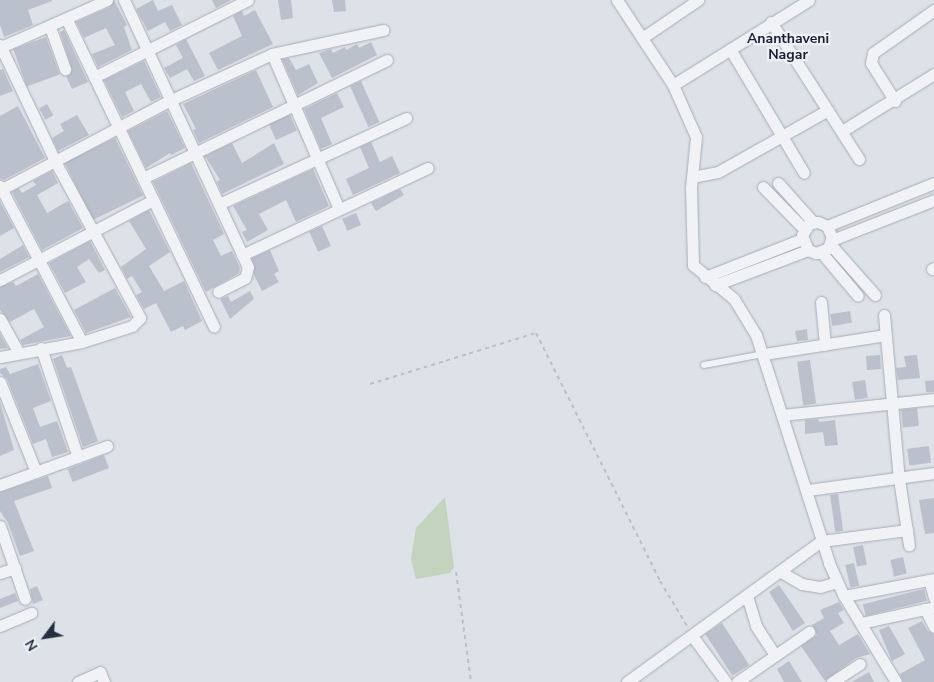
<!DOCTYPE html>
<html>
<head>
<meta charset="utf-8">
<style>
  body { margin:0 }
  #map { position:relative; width:934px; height:682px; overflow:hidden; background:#dde2e8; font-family:"Nunito Sans",sans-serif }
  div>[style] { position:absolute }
  .green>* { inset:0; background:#c3d3be }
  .building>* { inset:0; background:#bac1cc; transform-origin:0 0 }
  .path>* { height:2px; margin-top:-1px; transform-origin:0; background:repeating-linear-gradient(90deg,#bbbfc7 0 4px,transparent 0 8px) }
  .roads { filter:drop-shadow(0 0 1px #a6acb6) drop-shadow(0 0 1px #a6acb6) }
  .service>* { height:5.5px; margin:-2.75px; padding:0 2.75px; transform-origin:2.75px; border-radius:2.75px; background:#f0f2f6 }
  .minor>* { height:11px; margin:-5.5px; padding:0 5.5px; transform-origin:5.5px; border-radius:5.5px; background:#f0f2f6 }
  span { translate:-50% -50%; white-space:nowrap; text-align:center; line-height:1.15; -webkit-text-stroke:4.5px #edf0f6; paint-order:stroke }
  .neighbourhood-label { font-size:14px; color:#182031; font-weight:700 }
  .north { position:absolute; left:20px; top:612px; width:50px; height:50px; -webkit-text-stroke:4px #edf0f6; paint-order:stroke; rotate:239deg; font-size:14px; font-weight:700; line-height:20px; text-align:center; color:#252f40 }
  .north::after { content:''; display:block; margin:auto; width:18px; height:22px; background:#252f40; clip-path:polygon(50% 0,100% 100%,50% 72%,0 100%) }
</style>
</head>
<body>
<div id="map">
  <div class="green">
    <div style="clip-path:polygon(445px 497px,454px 567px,450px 573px,416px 579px,411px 559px,416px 528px)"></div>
  </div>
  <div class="building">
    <div style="clip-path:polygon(0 0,52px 0,52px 1px,28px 10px,33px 25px,4px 37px,0 25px)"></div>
    <div style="clip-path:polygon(114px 0,127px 25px,124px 27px,132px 50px,98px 67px,92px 54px,115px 45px,106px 28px,84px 38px,76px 22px,110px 7px)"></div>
    <div style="clip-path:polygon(153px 0,158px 11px,172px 5px,182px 25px,170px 31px,165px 22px,148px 31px,136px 9px)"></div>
    <div style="clip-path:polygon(212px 0,231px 0,216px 8px)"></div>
    <div style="clip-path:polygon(278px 0,291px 0,293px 18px,281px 20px)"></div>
    <div style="clip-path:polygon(332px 0,345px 0,346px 11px,334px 12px)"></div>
    <div style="clip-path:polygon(255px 10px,273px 44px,218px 70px,209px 53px,242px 36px,233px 16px,242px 11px,244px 16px)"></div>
    <div style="clip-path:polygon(64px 30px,88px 82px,72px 89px,66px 76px,72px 70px,60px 32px)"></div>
    <div style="left:46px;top:37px;width:40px;height:35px;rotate:70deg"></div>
    <div style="clip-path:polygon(186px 39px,205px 76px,194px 81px,187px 69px,170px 78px,164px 68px,183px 58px,176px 45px)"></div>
    <div style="clip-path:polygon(371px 42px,377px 55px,332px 78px,319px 53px,331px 49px,333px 53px,345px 47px,346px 50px,357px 44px,359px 48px)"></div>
    <div style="clip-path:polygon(289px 58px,296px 70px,309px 64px,318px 83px,298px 95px,282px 59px)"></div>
    <div style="clip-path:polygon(144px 61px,161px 97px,151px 102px,141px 84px,125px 92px,134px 111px,122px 117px,104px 80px)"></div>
    <div style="clip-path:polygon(3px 69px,13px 91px,0 96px,0 70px)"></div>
    <div style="clip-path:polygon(256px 70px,273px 107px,199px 143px,193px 130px,196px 129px,183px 104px)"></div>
    <div style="left:361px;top:81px;width:45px;height:12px;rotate:66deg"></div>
    <div style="clip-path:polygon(337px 93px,344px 107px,321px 118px,332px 144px,321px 149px,304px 109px)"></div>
    <div style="left:47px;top:104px;width:13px;height:9px;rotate:61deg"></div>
    <div style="clip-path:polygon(18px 106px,45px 158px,4px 180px,0 179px,0 116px)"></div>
    <div style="clip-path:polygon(167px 111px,185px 148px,171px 155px,170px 153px,146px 168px,128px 131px)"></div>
    <div style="clip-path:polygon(77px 115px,89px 135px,58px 151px,52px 138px,64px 131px,60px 124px)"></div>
    <div style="left:290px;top:115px;width:17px;height:23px;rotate:66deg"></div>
    <div style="left:115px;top:138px;width:64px;height:56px;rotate:64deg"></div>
    <div style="clip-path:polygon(371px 142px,380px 162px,392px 156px,400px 173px,353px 195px,346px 179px,369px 168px,360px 147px)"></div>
    <div style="clip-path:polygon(232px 143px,242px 163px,274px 143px,284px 164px,222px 194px,217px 182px,220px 180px,205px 156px)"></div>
    <div style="clip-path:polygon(191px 163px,224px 234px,213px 240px,221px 256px,232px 251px,240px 268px,239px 273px,206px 292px,153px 182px)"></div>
    <div style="clip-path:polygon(313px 169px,329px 206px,296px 222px,286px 200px,259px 214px,268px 230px,247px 242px,242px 232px,247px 230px,233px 206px)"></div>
    <div style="clip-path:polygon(52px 171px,58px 183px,37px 195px,41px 202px,47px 213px,68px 201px,83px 228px,42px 250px,12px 192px,19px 188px,22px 193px,36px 185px,33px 181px)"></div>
    <div style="clip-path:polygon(400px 189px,404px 195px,376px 211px,371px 203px)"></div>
    <div style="clip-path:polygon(0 202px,14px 228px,0 236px)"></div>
    <div style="clip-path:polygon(149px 210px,170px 252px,149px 266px,164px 291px,184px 281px,202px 321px,185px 330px,183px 326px,171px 332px,156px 303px,144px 309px,136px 295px,142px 292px,132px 276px,127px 279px,121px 267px,146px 249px,129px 221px)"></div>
    <div style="left:356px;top:213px;width:13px;height:15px;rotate:67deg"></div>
    <div style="left:322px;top:226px;width:22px;height:14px;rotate:66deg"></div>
    <div style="clip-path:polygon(90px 241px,105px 270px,99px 273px,89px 259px,77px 267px,86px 282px,65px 293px,49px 263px)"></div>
    <div style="clip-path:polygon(23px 245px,29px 257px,0 272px,0 259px)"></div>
    <div style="clip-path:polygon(270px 250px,279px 271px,274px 274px,279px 282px,262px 291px,254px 275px,252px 258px)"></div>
    <div style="clip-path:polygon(38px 274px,71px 336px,23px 345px,20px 340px,44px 327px,34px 309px,10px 322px,0 310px,0 287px,13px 282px,16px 286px)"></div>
    <div style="clip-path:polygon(115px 288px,131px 317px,86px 333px,74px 310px)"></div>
    <div style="clip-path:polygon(250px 291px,254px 299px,230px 319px,220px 299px,228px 296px,231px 302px)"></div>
    <div style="left:850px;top:311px;width:12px;height:20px;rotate:81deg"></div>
    <div style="clip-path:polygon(807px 329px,808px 340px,797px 341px,795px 331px)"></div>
    <div style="clip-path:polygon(0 334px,8px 348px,0 349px)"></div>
    <div style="clip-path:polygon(62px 355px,67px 368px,71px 367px,98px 441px,83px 447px,53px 359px)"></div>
    <div style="left:880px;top:355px;width:14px;height:14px;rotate:86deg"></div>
    <div style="clip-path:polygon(917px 355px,920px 378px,898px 380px,896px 368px,906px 367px,904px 356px)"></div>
    <div style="left:810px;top:360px;width:44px;height:13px;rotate:82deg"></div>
    <div style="clip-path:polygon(38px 364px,51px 401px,33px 408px,40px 427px,57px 421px,68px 452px,52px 457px,46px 439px,33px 444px,7px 379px,0 373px,0 369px,6px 367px,10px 374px)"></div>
    <div style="left:865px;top:380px;width:18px;height:13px;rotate:81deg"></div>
    <div style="clip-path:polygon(934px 380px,934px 392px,926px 392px,925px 381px)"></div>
    <div style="clip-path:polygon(0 402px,14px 450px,0 456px)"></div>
    <div style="left:917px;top:408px;width:18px;height:16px;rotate:84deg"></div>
    <div style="clip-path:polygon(818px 419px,819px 422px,835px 420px,838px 445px,825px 446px,823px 432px,805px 434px,805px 420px)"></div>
    <div style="left:929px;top:446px;width:17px;height:22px;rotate:83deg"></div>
    <div style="left:104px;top:455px;width:14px;height:39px;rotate:69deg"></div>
    <div style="clip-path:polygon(48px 476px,52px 488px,14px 501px,34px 551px,20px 556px,8px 523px,0 511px,0 492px)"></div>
    <div style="left:838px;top:494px;width:37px;height:8px;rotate:82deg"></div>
    <div style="clip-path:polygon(934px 498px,934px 533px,925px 534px,919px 500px)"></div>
    <div style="left:863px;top:545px;width:20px;height:10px;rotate:79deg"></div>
    <div style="left:903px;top:557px;width:17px;height:13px;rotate:77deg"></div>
    <div style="left:854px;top:563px;width:23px;height:9px;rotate:77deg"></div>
    <div style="clip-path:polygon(779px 585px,805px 623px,793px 631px,769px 592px)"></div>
    <div style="clip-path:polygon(37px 586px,43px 600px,33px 604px,30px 589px)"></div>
    <div style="left:924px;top:589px;width:12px;height:63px;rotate:76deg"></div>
    <div style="clip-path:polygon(15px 593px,18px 601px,0 608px,0 599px)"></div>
    <div style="clip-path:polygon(839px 602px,844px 610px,838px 613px,844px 623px,830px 631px,839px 645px,858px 634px,870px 654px,856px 658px,825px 681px,801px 646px,817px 635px,812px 625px,824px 618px,820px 610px)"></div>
    <div style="clip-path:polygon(922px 621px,928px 631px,934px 634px,934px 682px,903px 682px,900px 674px,925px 660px,908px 628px)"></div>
    <div style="left:722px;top:623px;width:50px;height:20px;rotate:57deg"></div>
    <div style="clip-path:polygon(889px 626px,905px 654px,892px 661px,879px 630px)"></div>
    <div style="clip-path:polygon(789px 661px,802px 682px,784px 682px,777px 669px)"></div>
    <div style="clip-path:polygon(869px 672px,874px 682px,851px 682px)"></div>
  </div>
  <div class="path">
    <div style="left:370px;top:384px;width:174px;rotate:-17.1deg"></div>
    <div style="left:536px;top:333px;width:277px;rotate:63.4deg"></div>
    <div style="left:660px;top:581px;width:52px;rotate:59deg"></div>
    <div style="left:456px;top:572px;width:111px;rotate:82.2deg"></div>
  </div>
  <div class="roads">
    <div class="service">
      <div style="left:704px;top:365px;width:61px;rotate:-10.4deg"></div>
    </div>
    <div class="minor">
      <div style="left:124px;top:0;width:294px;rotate:65.1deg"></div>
      <div style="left:248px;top:267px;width:11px;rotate:105deg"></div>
      <div style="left:245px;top:278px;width:30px;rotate:153deg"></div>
      <div style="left:617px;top:0;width:102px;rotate:56.6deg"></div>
      <div style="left:673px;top:85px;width:57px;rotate:66.1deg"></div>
      <div style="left:696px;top:137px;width:51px;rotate:95.6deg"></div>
      <div style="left:691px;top:188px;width:77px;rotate:88.5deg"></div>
      <div style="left:693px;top:265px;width:53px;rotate:39.7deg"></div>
      <div style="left:734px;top:299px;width:42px;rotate:58.6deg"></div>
      <div style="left:756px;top:335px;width:239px;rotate:72.2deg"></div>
      <div style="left:829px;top:563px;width:36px;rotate:66deg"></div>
      <div style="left:844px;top:596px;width:100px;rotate:58.8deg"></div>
      <div style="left:67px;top:20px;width:340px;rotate:64.4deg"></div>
      <div style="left:771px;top:22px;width:163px;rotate:57.3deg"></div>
      <div style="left:50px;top:27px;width:45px;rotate:70.3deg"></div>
      <div style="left:642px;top:38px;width:68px;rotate:-34.2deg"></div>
      <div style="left:0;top:45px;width:131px;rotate:64.6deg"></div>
      <div style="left:56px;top:163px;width:176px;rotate:61.5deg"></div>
      <div style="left:140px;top:318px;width:11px;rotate:135deg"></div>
      <div style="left:132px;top:326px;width:52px;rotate:162.3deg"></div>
      <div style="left:82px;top:342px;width:83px;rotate:169.6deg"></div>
      <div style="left:1px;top:47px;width:116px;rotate:-23.9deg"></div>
      <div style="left:730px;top:49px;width:144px;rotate:59.2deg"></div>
      <div style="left:272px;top:54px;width:169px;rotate:66.6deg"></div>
      <div style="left:94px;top:77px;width:172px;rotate:-26.6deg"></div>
      <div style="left:673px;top:85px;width:160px;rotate:-32deg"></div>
      <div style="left:895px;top:101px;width:45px;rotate:-122.3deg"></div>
      <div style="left:871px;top:63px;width:10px;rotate:-79deg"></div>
      <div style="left:873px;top:53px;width:75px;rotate:-35.2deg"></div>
      <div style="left:842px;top:131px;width:108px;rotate:-31.8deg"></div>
      <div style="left:692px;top:177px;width:26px;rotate:-11deg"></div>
      <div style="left:718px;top:172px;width:126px;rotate:-29.4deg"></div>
      <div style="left:143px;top:178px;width:271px;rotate:-25.8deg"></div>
      <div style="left:778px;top:183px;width:52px;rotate:48.1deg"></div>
      <div style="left:0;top:186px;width:176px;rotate:62.3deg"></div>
      <div style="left:763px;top:187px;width:59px;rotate:45.7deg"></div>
      <div style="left:0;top:190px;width:193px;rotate:-27.8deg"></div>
      <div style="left:171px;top:100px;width:111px;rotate:-24.5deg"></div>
      <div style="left:272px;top:54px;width:114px;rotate:-12.2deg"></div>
      <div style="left:219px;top:204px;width:206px;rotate:-24.7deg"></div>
      <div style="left:827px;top:226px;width:12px;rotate:66deg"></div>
      <div style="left:832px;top:237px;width:12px;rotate:110deg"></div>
      <div style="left:828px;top:248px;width:13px;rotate:157deg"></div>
      <div style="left:816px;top:253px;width:9px;rotate:-159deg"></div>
      <div style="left:808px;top:250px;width:16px;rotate:-112deg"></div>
      <div style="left:802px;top:235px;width:13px;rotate:-58deg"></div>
      <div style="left:809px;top:224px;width:9px;rotate:-13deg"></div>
      <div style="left:818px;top:222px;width:10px;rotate:24deg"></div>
      <div style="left:827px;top:226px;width:115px;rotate:-21.9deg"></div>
      <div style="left:832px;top:240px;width:110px;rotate:-21.4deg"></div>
      <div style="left:830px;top:244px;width:68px;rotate:48.6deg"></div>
      <div style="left:821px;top:252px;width:57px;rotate:49.9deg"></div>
      <div style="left:242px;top:255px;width:205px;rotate:-25.1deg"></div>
      <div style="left:932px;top:269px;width:2px;rotate:-27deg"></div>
      <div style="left:705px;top:277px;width:104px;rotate:-21.4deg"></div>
      <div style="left:0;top:280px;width:173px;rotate:-27.6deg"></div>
      <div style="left:715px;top:285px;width:99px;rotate:-20.6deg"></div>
      <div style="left:821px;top:302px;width:43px;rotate:84.7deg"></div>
      <div style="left:884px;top:315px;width:165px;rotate:84.8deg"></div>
      <div style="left:899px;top:479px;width:67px;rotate:81.4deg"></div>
      <div style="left:0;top:319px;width:39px;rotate:61deg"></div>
      <div style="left:41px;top:348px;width:115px;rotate:71.3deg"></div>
      <div style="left:764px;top:354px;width:123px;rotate:-8.9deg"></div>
      <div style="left:0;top:382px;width:97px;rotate:68.2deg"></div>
      <div style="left:782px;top:415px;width:153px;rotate:-6deg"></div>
      <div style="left:0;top:485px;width:114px;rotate:-20deg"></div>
      <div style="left:808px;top:490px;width:127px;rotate:-7.7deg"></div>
      <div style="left:0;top:526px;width:77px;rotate:71.1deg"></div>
      <div style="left:781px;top:572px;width:24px;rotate:30deg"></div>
      <div style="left:802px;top:584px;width:18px;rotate:9deg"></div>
      <div style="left:820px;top:587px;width:18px;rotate:-16deg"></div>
      <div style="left:0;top:573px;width:16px;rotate:-18deg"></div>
      <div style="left:929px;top:580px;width:19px;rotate:74deg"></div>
      <div style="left:747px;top:596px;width:31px;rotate:73deg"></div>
      <div style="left:756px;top:626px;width:35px;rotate:57deg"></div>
      <div style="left:844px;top:596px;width:92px;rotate:-10.7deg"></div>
      <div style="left:934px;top:607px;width:9px;rotate:167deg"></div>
      <div style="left:925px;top:609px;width:20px;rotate:63deg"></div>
      <div style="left:861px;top:623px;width:66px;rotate:-12.3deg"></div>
      <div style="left:0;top:626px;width:34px;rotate:-23deg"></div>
      <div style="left:693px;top:637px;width:56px;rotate:53.7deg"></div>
      <div style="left:78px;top:682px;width:24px;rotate:-24deg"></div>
      <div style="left:100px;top:672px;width:11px;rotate:68deg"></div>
      <div style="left:627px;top:682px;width:240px;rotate:-36deg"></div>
      <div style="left:821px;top:541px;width:87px;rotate:-7.3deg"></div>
      <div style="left:737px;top:682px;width:88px;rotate:-34.8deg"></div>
      <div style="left:832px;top:682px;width:33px;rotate:-33deg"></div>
    </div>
  </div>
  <div class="neighbourhood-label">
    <span style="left:788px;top:47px">Ananthaveni<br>Nagar</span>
  </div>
  <div class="north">N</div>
</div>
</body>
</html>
